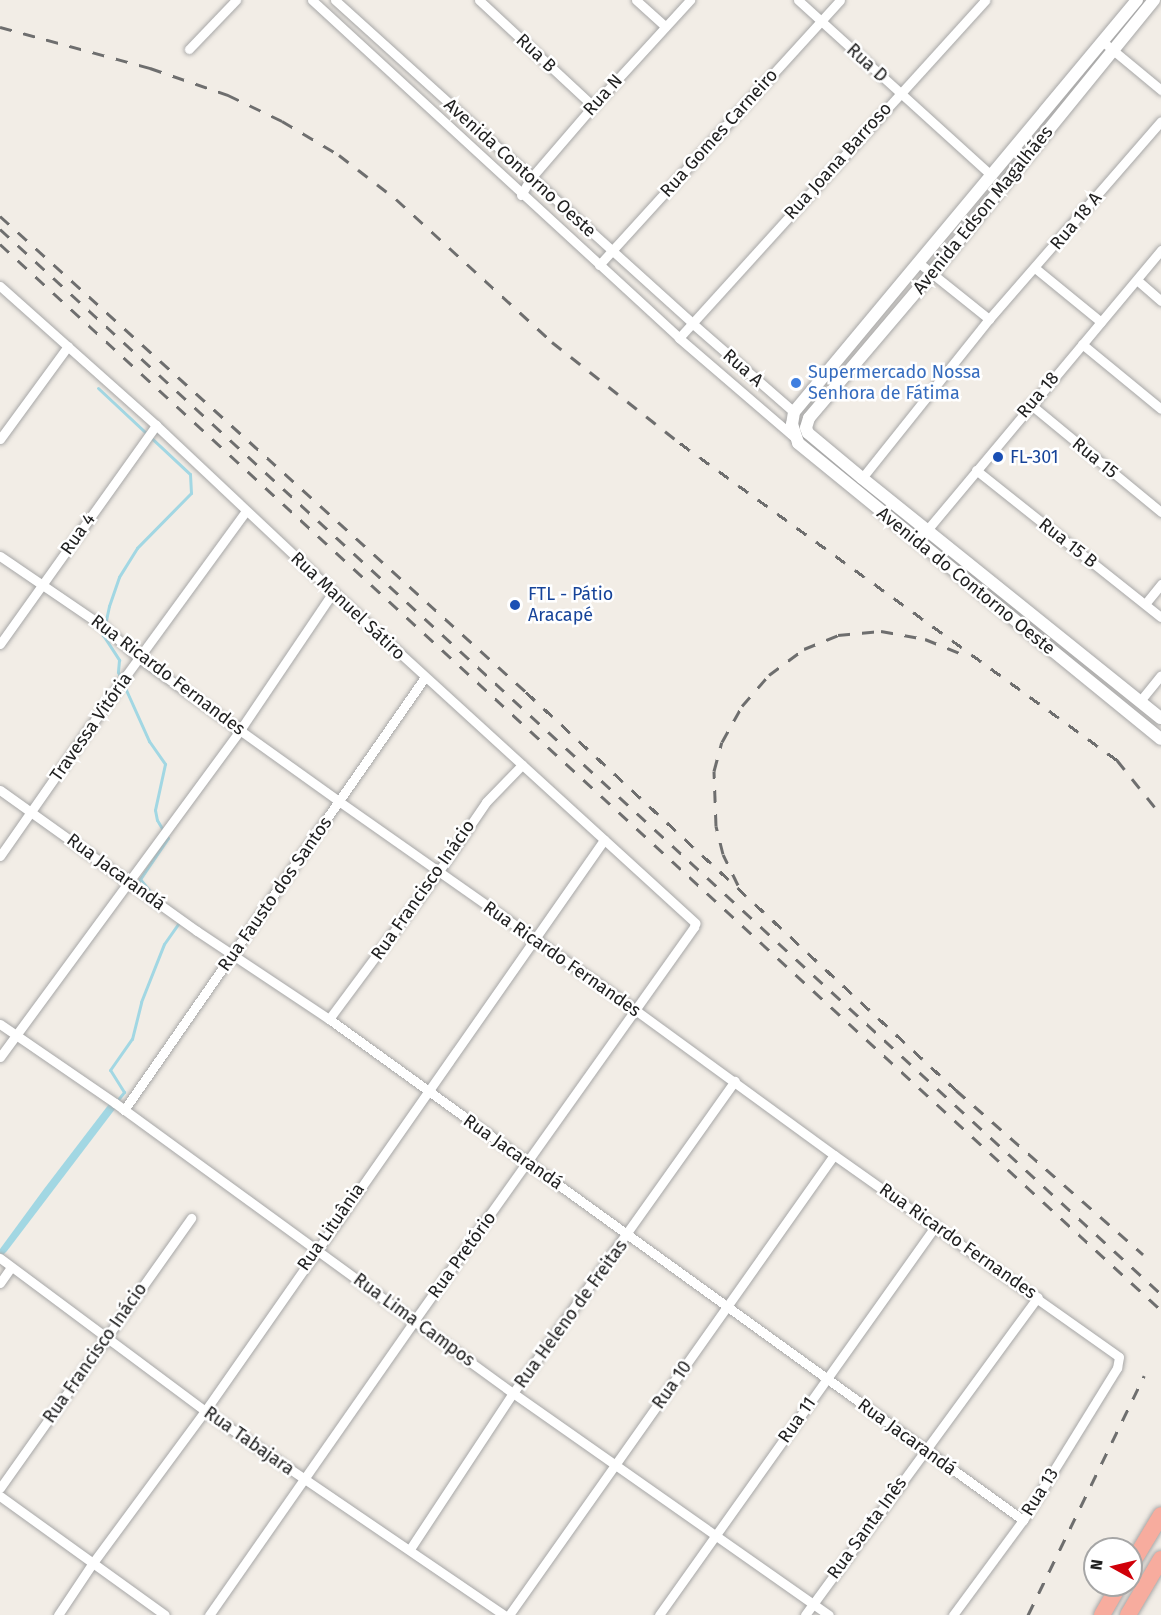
<!DOCTYPE html>
<html>
<head>
<meta charset="utf-8">
<style>
  body { margin:0 }
  #map { position:relative; width:1161px; height:1615px; overflow:hidden; background:#f2ede6; font-family:"Fira Sans",sans-serif }
  div>[style] { position:absolute }
  .water>* { inset:0; background:#a2d7e3 }
  .stream>* { height:3px; margin:-1.5px; padding:0 1.5px; transform-origin:1.5px; border-radius:1.5px; background:#a2d7e3 }
  .roads { filter:drop-shadow(0 0 2px #a7a7a7) drop-shadow(0 0 2px #a7a7a7) }
  .minor>* { height:9px; margin:-4.5px; padding:0 4.5px; transform-origin:4.5px; border-radius:4.5px; background:#fff }
  .tertiary>* { height:12px; margin:-6px; padding:0 6px; transform-origin:6px; border-radius:6px; background:#fff }
  .trunk>* { height:16px; margin:-8px; padding:0 8px; transform-origin:8px; border-radius:8px; background:#f7ac9e }
  .rail>* { height:3px; margin-top:-1.5px; transform-origin:0; background:repeating-linear-gradient(90deg,#6e6e6e 0 12px,transparent 0 24px) }
  .dots>* { width:16px; height:16px; translate:-50% -50%; box-sizing:border-box; border:3px solid #fff; border-radius:50% }
  span { translate:-50% -50%; white-space:nowrap; text-align:center; line-height:1.15; -webkit-text-stroke:5px #fff; paint-order:stroke }
  .street-label { font-size:18px; color:#202020 }
  .shop-label { font-size:18px; color:#366cbe }
  .left { translate:0 -50%; text-align:left }
  .transit-label { font-size:18px; color:#164399 }
  .north { position:absolute; left:1083px; top:1537px; width:60px; height:60px; box-sizing:border-box; background:#fff; border:2px solid #a6a6a6; border-radius:50%; rotate:278deg; font-size:16px; font-weight:700; line-height:24px; text-align:center; color:#202020 }
  .north::after { content:''; display:block; margin:auto; width:21px; height:27px; background:#d00009; clip-path:polygon(50% 0,100% 100%,50% 72%,0 100%) }
</style>
</head>
<body>
<div id="map">
  <div class="water">
    <div style="clip-path:polygon(109px 1104px,115px 1109px,7px 1251px,3px 1255px,0 1253px,0 1249px,44px 1189px)"></div>
  </div>
  <div class="stream">
    <div style="left:98px;top:388px;width:126px;rotate:43.1deg"></div>
    <div style="left:190px;top:474px;width:19px;rotate:87deg"></div>
    <div style="left:191px;top:493px;width:77px;rotate:134.5deg"></div>
    <div style="left:137px;top:548px;width:34px;rotate:122deg"></div>
    <div style="left:119px;top:577px;width:31px;rotate:109deg"></div>
    <div style="left:109px;top:606px;width:30px;rotate:102deg"></div>
    <div style="left:103px;top:635px;width:30px;rotate:57deg"></div>
    <div style="left:119px;top:660px;width:12px;rotate:95deg"></div>
    <div style="left:118px;top:672px;width:76px;rotate:65.8deg"></div>
    <div style="left:149px;top:741px;width:28px;rotate:55deg"></div>
    <div style="left:165px;top:764px;width:47px;rotate:102.3deg"></div>
    <div style="left:155px;top:810px;width:10px;rotate:79deg"></div>
    <div style="left:157px;top:820px;width:21px;rotate:59deg"></div>
    <div style="left:168px;top:838px;width:50px;rotate:124.3deg"></div>
    <div style="left:140px;top:879px;width:19px;rotate:51deg"></div>
    <div style="left:116px;top:1102px;width:13px;rotate:-51deg"></div>
    <div style="left:124px;top:1092px;width:26px;rotate:-122deg"></div>
    <div style="left:110px;top:1070px;width:38px;rotate:-55deg"></div>
    <div style="left:132px;top:1039px;width:38px;rotate:-76deg"></div>
    <div style="left:141px;top:1002px;width:62px;rotate:-68.4deg"></div>
    <div style="left:164px;top:944px;width:28px;rotate:-55deg"></div>
  </div>
  <div class="roads">
    <div class="minor">
      <div style="left:312px;top:0;width:499px;rotate:42.6deg"></div>
      <div style="left:679px;top:338px;width:152px;rotate:40.7deg"></div>
      <div style="left:335px;top:0;width:481px;rotate:42.1deg"></div>
      <div style="left:692px;top:323px;width:135px;rotate:41.1deg"></div>
      <div style="left:479px;top:0;width:156px;rotate:42.9deg"></div>
      <div style="left:636px;top:0;width:39px;rotate:42deg"></div>
      <div style="left:798px;top:0;width:259px;rotate:42.2deg"></div>
      <div style="left:1102px;top:41px;width:77px;rotate:39.7deg"></div>
      <div style="left:189px;top:49px;width:68px;rotate:-46.2deg"></div>
      <div style="left:521px;top:195px;width:20px;rotate:-60deg"></div>
      <div style="left:531px;top:178px;width:95px;rotate:-49.3deg"></div>
      <div style="left:593px;top:106px;width:144px;rotate:-47.5deg"></div>
      <div style="left:919px;top:263px;width:90px;rotate:38.7deg"></div>
      <div style="left:599px;top:265px;width:358px;rotate:-47.7deg"></div>
      <div style="left:1035px;top:268px;width:85px;rotate:39.3deg"></div>
      <div style="left:1137px;top:280px;width:32px;rotate:41deg"></div>
      <div style="left:0;top:286px;width:209px;rotate:41.7deg"></div>
      <div style="left:156px;top:425px;width:243px;rotate:43.3deg"></div>
      <div style="left:333px;top:592px;width:491px;rotate:42.4deg"></div>
      <div style="left:695px;top:923px;width:4px;rotate:104deg"></div>
      <div style="left:694px;top:927px;width:482px;rotate:125.4deg"></div>
      <div style="left:415px;top:1320px;width:360px;rotate:124.9deg"></div>
      <div style="left:679px;top:338px;width:456px;rotate:-47.8deg"></div>
      <div style="left:1082px;top:344px;width:102px;rotate:39.4deg"></div>
      <div style="left:1030px;top:404px;width:170px;rotate:39.5deg"></div>
      <div style="left:0;top:439px;width:115px;rotate:-53.8deg"></div>
      <div style="left:976px;top:470px;width:236px;rotate:38.5deg"></div>
      <div style="left:862px;top:478px;width:203px;rotate:-51.4deg"></div>
      <div style="left:989px;top:319px;width:262px;rotate:-49deg"></div>
      <div style="left:917px;top:542px;width:381px;rotate:-50.1deg"></div>
      <div style="left:0;top:556px;width:126px;rotate:34.3deg"></div>
      <div style="left:104px;top:627px;width:47px;rotate:41.5deg"></div>
      <div style="left:139px;top:658px;width:247px;rotate:35.6deg"></div>
      <div style="left:340px;top:802px;width:360px;rotate:35.1deg"></div>
      <div style="left:634px;top:1009px;width:248px;rotate:36.1deg"></div>
      <div style="left:834px;top:1155px;width:349px;rotate:35.3deg"></div>
      <div style="left:1119px;top:1357px;width:11px;rotate:100deg"></div>
      <div style="left:1117px;top:1368px;width:179px;rotate:121.7deg"></div>
      <div style="left:1023px;top:1520px;width:118px;rotate:126.4deg"></div>
      <div style="left:1145px;top:604px;width:26px;rotate:-51deg"></div>
      <div style="left:0;top:644px;width:269px;rotate:-54.5deg"></div>
      <div style="left:1140px;top:701px;width:33px;rotate:-51deg"></div>
      <div style="left:0;top:790px;width:242px;rotate:35.6deg"></div>
      <div style="left:197px;top:931px;width:159px;rotate:33.7deg"></div>
      <div style="left:329px;top:1019px;width:856px;rotate:35.83deg"></div>
      <div style="left:0;top:856px;width:213px;rotate:-55.1deg"></div>
      <div style="left:122px;top:681px;width:210px;rotate:-53.9deg"></div>
      <div style="left:329px;top:1019px;width:184px;rotate:-53.4deg"></div>
      <div style="left:439px;top:871px;width:83px;rotate:-55.7deg"></div>
      <div style="left:486px;top:802px;width:52px;rotate:-45.8deg"></div>
      <div style="left:0;top:1024px;width:140px;rotate:34.5deg"></div>
      <div style="left:115px;top:1103px;width:492px;rotate:36.1deg"></div>
      <div style="left:513px;top:1393px;width:386px;rotate:35.1deg"></div>
      <div style="left:0;top:1057px;width:406px;rotate:-53.7deg"></div>
      <div style="left:240px;top:730px;width:166px;rotate:-56deg"></div>
      <div style="left:124px;top:1110px;width:527px;rotate:-55.19deg"></div>
      <div style="left:0;top:1258px;width:256px;rotate:36.7deg"></div>
      <div style="left:205px;top:1411px;width:362px;rotate:34.3deg"></div>
      <div style="left:0;top:1283px;width:19px;rotate:-55deg"></div>
      <div style="left:0;top:1488px;width:331px;rotate:-54.7deg"></div>
      <div style="left:0;top:1496px;width:203px;rotate:35.8deg"></div>
      <div style="left:410px;top:1549px;width:187px;rotate:-56.6deg"></div>
      <div style="left:513px;top:1393px;width:383px;rotate:-54.6deg"></div>
      <div style="left:58px;top:1615px;width:61px;rotate:-56.3deg"></div>
      <div style="left:92px;top:1564px;width:190px;rotate:-53.6deg"></div>
      <div style="left:205px;top:1411px;width:697px;rotate:-55.06deg"></div>
      <div style="left:509px;top:1615px;width:563px;rotate:-54.76deg"></div>
      <div style="left:659px;top:1615px;width:478px;rotate:-54.6deg"></div>
      <div style="left:805px;top:1615px;width:394px;rotate:-53.8deg"></div>
    </div>
    <div class="tertiary">
      <div style="left:1137px;top:0;width:536px;rotate:129.78deg"></div>
      <div style="left:794px;top:412px;width:12px;rotate:99deg"></div>
      <div style="left:792px;top:424px;width:20px;rotate:72deg"></div>
      <div style="left:798px;top:443px;width:468px;rotate:39.2deg"></div>
      <div style="left:1154px;top:0;width:352px;rotate:129.1deg"></div>
      <div style="left:932px;top:273px;width:190px;rotate:130.3deg"></div>
      <div style="left:809px;top:418px;width:10px;rotate:107deg"></div>
      <div style="left:806px;top:428px;width:5px;rotate:68deg"></div>
      <div style="left:808px;top:433px;width:70px;rotate:39.8deg"></div>
      <div style="left:862px;top:478px;width:383px;rotate:38.8deg"></div>
    </div>
    <div class="trunk">
      <div style="left:1131px;top:1565px;width:58px;rotate:-59deg"></div>
      <div style="left:1102px;top:1615px;width:34px;rotate:-60deg"></div>
      <div style="left:1128px;top:1615px;width:65px;rotate:-59.5deg"></div>
    </div>
  </div>
  <div class="rail">
    <div style="left:0;top:27px;width:156px;rotate:15.3deg"></div>
    <div style="left:150px;top:68px;width:83px;rotate:19.1deg"></div>
    <div style="left:228px;top:95px;width:60px;rotate:25.7deg"></div>
    <div style="left:282px;top:121px;width:66px;rotate:30.8deg"></div>
    <div style="left:339px;top:155px;width:72px;rotate:37.7deg"></div>
    <div style="left:396px;top:199px;width:212px;rotate:42.5deg"></div>
    <div style="left:552px;top:342px;width:163px;rotate:38.3deg"></div>
    <div style="left:680px;top:443px;width:540px;rotate:35.96deg"></div>
    <div style="left:1117px;top:760px;width:70px;rotate:51.3deg"></div>
    <div style="left:0;top:216px;width:709px;rotate:42.14deg"></div>
    <div style="left:526px;top:692px;width:586px;rotate:42.79deg"></div>
    <div style="left:956px;top:1090px;width:249px;rotate:41.3deg"></div>
    <div style="left:0;top:229px;width:1575px;rotate:42.53deg"></div>
    <div style="left:0;top:244px;width:1576px;rotate:42.56deg"></div>
    <div style="left:738px;top:885px;width:34px;rotate:-116deg"></div>
    <div style="left:723px;top:854px;width:29px;rotate:-104deg"></div>
    <div style="left:716px;top:826px;width:55px;rotate:-92.1deg"></div>
    <div style="left:714px;top:771px;width:30px;rotate:-75deg"></div>
    <div style="left:722px;top:742px;width:41px;rotate:-60.9deg"></div>
    <div style="left:742px;top:706px;width:41px;rotate:-48.9deg"></div>
    <div style="left:769px;top:675px;width:44px;rotate:-36.6deg"></div>
    <div style="left:804px;top:649px;width:37px;rotate:-22deg"></div>
    <div style="left:838px;top:635px;width:43px;rotate:-5.3deg"></div>
    <div style="left:881px;top:631px;width:45px;rotate:10.3deg"></div>
    <div style="left:925px;top:639px;width:37px;rotate:22deg"></div>
    <div style="left:1028px;top:1615px;width:266px;rotate:-64.1deg"></div>
  </div>
  <div class="dots">
    <div style="left:796px;top:383px;background:#3f7fe0"></div>
    <div style="left:998px;top:457px;background:#1a4fb4"></div>
    <div style="left:515px;top:605px;background:#1a4fb4"></div>
  </div>
  <div class="street-label">
    <span style="left:536px;top:53px;rotate:43deg">Rua B</span>
    <span style="left:867px;top:63px;rotate:42deg">Rua D</span>
    <span style="left:603px;top:95px;rotate:-48deg">Rua N</span>
    <span style="left:719px;top:133px;rotate:-48deg">Rua Gomes Carneiro</span>
    <span style="left:838px;top:161px;rotate:-48deg">Rua Joana Barroso</span>
    <span style="left:520px;top:168px;rotate:42deg">Avenida Contorno Oeste</span>
    <span style="left:983px;top:210px;rotate:-51deg">Avenida Edson Magalhães</span>
    <span style="left:1076px;top:221px;rotate:-50deg">Rua 18 A</span>
    <span style="left:743px;top:368px;rotate:41deg">Rua A</span>
    <span style="left:1038px;top:395px;rotate:-50deg">Rua 18</span>
    <span style="left:1095px;top:458px;rotate:39deg">Rua 15</span>
    <span style="left:78px;top:534px;rotate:-55deg">Rua 4</span>
    <span style="left:1068px;top:543px;rotate:38deg">Rua 15 B</span>
    <span style="left:966px;top:581px;rotate:39deg">Avenida do Contorno Oeste</span>
    <span style="left:348px;top:606px;rotate:43deg">Rua Manuel Sátiro</span>
    <span style="left:168px;top:675px;rotate:37deg">Rua Ricardo Fernandes</span>
    <span style="left:91px;top:727px;rotate:-55deg">Travessa Vitória</span>
    <span style="left:116px;top:872px;rotate:36deg">Rua Jacarandá</span>
    <span style="left:423px;top:890px;rotate:-55deg">Rua Francisco Inácio</span>
    <span style="left:275px;top:894px;rotate:-55deg">Rua Fausto dos Santos</span>
    <span style="left:562px;top:959px;rotate:35deg">Rua Ricardo Fernandes</span>
    <span style="left:513px;top:1152px;rotate:35deg">Rua Jacarandá</span>
    <span style="left:331px;top:1227px;rotate:-55deg">Rua Lituânia</span>
    <span style="left:958px;top:1241px;rotate:35deg">Rua Ricardo Fernandes</span>
    <span style="left:462px;top:1255px;rotate:-54deg">Rua Pretório</span>
    <span style="left:571px;top:1314px;rotate:-54deg">Rua Heleno de Freitas</span>
    <span style="left:414px;top:1320px;rotate:36deg">Rua Lima Campos</span>
    <span style="left:95px;top:1353px;rotate:-55deg">Rua Francisco Inácio</span>
    <span style="left:672px;top:1385px;rotate:-55deg">Rua 10</span>
    <span style="left:797px;top:1420px;rotate:-55deg">Rua 11</span>
    <span style="left:907px;top:1437px;rotate:36deg">Rua Jacarandá</span>
    <span style="left:249px;top:1441px;rotate:35deg">Rua Tabajara</span>
    <span style="left:1040px;top:1492px;rotate:-58deg">Rua 13</span>
    <span style="left:867px;top:1528px;rotate:-54deg">Rua Santa Inês</span>
  </div>
  <div class="shop-label">
    <span class="left" style="left:808px;top:383px">Supermercado Nossa<br>Senhora de Fátima</span>
  </div>
  <div class="transit-label">
    <span class="left" style="left:1010px;top:457px">FL-301</span>
    <span class="left" style="left:528px;top:605px">FTL - Pátio<br>Aracapé</span>
  </div>
  <div class="north">N</div>
</div>
</body>
</html>
